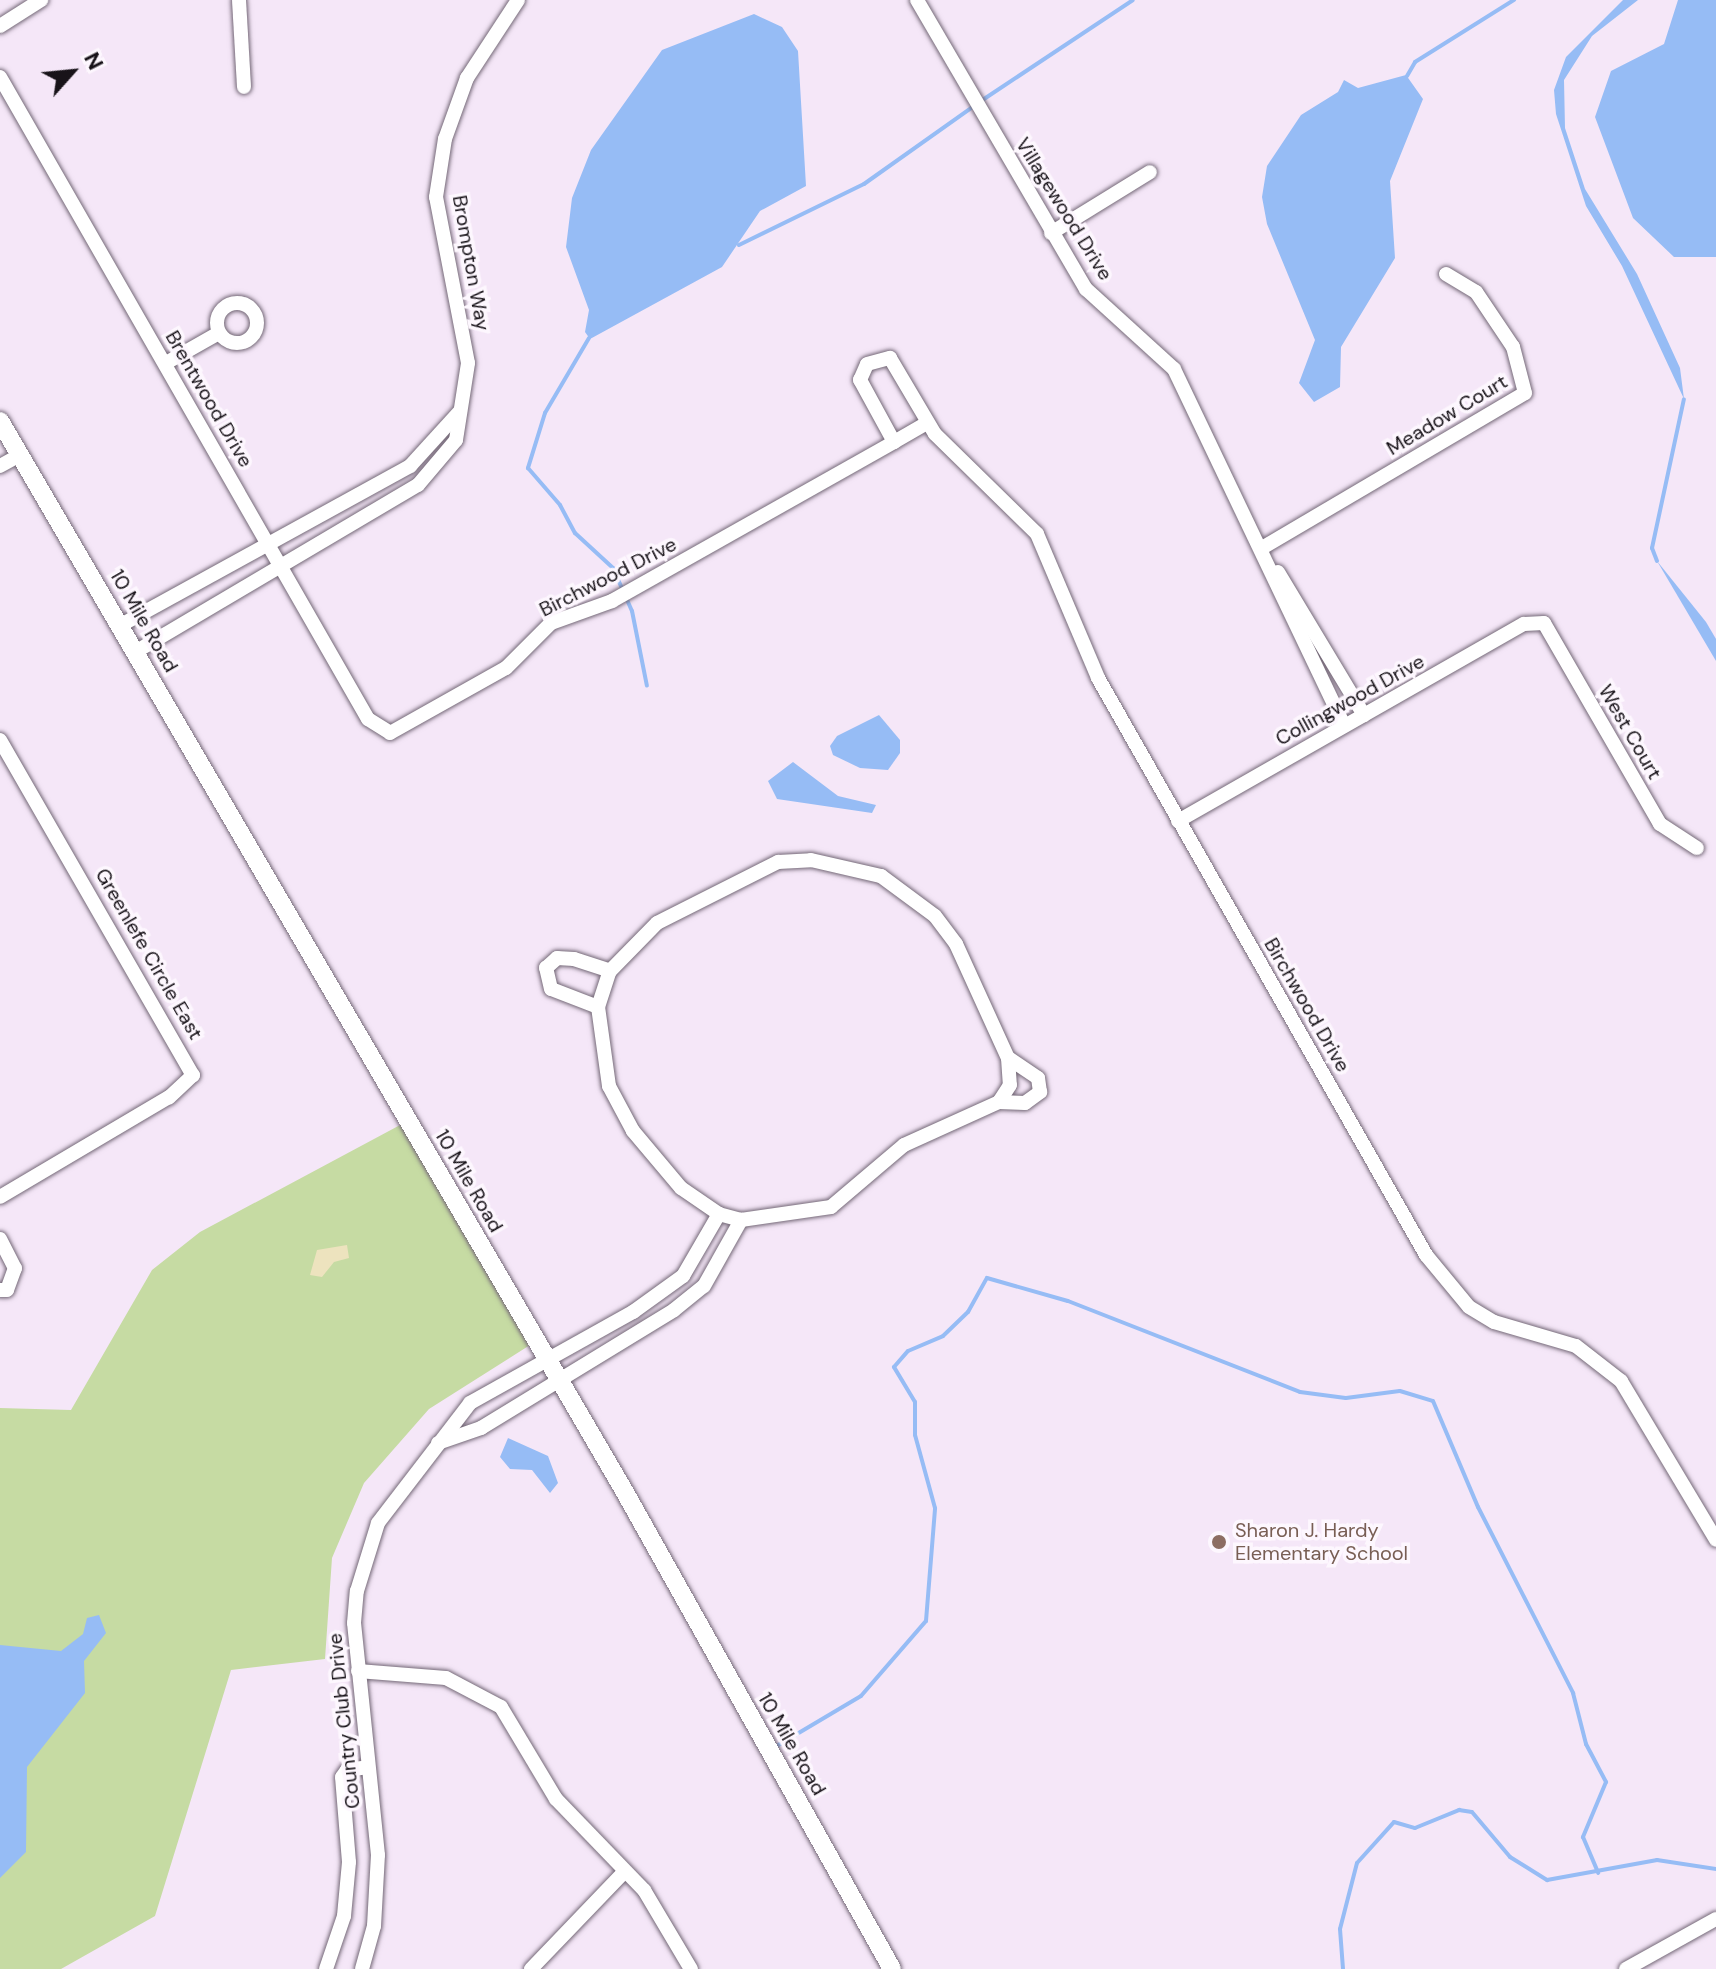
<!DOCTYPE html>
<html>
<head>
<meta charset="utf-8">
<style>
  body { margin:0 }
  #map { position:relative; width:1716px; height:1969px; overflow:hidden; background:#f5e7f8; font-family:"DM Sans",sans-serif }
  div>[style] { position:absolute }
  .green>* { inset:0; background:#c6dba3 }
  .sand>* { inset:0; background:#ede3be }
  .water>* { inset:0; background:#96bcf5 }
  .stream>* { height:4px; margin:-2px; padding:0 2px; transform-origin:2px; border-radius:2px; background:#96bcf5 }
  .roads { filter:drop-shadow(0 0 2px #746877) drop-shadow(0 0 2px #746877) }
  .minor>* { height:14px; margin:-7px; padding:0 7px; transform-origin:7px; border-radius:7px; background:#fff }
  .minor>.ring { margin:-7px; padding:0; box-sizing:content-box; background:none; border:14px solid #fff; border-radius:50% }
  .major>* { height:18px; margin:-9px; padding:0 9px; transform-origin:9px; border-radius:9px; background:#fff }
  .dots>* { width:22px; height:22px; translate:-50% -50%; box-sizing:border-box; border:4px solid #fdf7fe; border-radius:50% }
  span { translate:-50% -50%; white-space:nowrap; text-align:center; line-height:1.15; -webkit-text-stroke:7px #fdf7fe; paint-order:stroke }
  .street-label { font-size:20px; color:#181319 }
  .education-label { font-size:20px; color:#785e54 }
  .left { translate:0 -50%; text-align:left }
  .north { position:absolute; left:32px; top:32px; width:80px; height:80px; -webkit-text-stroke:6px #fdf7fe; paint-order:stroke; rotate:63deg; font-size:22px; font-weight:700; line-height:32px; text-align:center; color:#181319 }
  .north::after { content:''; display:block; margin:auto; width:28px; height:36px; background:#181319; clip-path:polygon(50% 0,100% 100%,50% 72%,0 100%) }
</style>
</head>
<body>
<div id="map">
  <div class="green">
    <div style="clip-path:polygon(402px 1124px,530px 1345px,429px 1409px,364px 1483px,332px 1558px,325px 1659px,231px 1670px,155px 1916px,61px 1969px,0 1969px,0 1408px,71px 1410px,152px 1270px,200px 1232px)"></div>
  </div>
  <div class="sand">
    <div style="clip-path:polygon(347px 1245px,349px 1258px,334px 1262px,322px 1277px,310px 1275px,317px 1250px)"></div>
  </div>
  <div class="water">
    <div style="clip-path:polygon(1623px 0,1638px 0,1592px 36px,1564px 80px,1565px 128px,1585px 189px,1637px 274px,1680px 368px,1684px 399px,1622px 266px,1586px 206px,1556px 114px,1554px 90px,1566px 57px)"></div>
    <div style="clip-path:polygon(1678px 0,1716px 0,1716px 257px,1674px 257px,1633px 218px,1595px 117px,1611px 71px,1664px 44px)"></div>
    <div style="clip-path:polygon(754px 14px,782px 27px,798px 51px,806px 186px,760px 211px,722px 267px,590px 339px,585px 332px,589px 310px,566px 247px,572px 198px,591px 150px,662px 50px)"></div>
    <div style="clip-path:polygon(1406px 75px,1423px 99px,1390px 181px,1395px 258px,1341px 347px,1340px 387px,1314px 402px,1299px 383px,1315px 340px,1267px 224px,1262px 197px,1267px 166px,1301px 115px,1338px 92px,1344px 80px,1358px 88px)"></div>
    <div style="clip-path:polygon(1657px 561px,1706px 622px,1716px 639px,1716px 661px)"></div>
    <div style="clip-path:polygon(879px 715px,900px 740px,900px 753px,888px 770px,860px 768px,833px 755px,830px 746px,837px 736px)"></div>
    <div style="clip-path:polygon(793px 762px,838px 796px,876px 805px,872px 813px,777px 799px,768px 781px)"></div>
    <div style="clip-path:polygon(508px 1438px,548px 1456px,558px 1483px,550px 1493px,532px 1470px,510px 1469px,500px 1457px)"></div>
    <div style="clip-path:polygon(99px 1615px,106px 1633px,84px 1661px,85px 1693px,27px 1767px,26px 1852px,0 1878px,0 1645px,61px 1651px,83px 1634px,87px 1618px)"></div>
  </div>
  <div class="stream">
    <div style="left:1407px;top:76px;width:16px;rotate:-60deg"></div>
    <div style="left:1415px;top:62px;width:117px;rotate:-32.1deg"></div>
    <div style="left:981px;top:101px;width:182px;rotate:-33.6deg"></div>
    <div style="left:739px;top:245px;width:139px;rotate:-26deg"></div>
    <div style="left:864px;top:184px;width:135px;rotate:-35.3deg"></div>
    <div style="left:589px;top:338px;width:87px;rotate:120.4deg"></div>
    <div style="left:545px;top:413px;width:58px;rotate:107.2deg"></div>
    <div style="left:528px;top:468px;width:49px;rotate:49.1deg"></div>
    <div style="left:560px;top:505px;width:32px;rotate:62deg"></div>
    <div style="left:575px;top:533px;width:52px;rotate:42.6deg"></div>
    <div style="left:613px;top:568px;width:47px;rotate:66.2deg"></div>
    <div style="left:632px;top:611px;width:76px;rotate:78.7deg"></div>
    <div style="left:1657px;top:561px;width:14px;rotate:-111deg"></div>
    <div style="left:1652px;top:548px;width:152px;rotate:-77.9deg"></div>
    <div style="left:775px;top:1747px;width:100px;rotate:-30.7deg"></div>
    <div style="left:861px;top:1696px;width:99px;rotate:-49.1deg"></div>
    <div style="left:926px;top:1621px;width:113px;rotate:-85.4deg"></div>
    <div style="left:935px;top:1508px;width:76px;rotate:-105.3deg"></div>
    <div style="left:915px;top:1435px;width:33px;rotate:-90deg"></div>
    <div style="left:915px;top:1402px;width:41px;rotate:-121deg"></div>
    <div style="left:894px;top:1367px;width:21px;rotate:-49deg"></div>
    <div style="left:908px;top:1351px;width:38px;rotate:-23deg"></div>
    <div style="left:943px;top:1336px;width:35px;rotate:-44deg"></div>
    <div style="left:968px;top:1312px;width:39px;rotate:-61deg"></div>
    <div style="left:987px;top:1278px;width:84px;rotate:15.9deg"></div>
    <div style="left:1068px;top:1301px;width:249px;rotate:21.4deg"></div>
    <div style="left:1300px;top:1392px;width:46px;rotate:7.4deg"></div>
    <div style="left:1346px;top:1398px;width:54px;rotate:-7.4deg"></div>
    <div style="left:1400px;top:1391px;width:34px;rotate:17deg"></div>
    <div style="left:1433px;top:1401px;width:115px;rotate:67deg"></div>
    <div style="left:1478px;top:1507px;width:209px;rotate:62.9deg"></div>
    <div style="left:1573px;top:1693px;width:53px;rotate:75.7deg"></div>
    <div style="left:1586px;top:1744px;width:43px;rotate:62.2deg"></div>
    <div style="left:1606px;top:1782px;width:60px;rotate:112.7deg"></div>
    <div style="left:1583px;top:1837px;width:39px;rotate:67deg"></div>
    <div style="left:1343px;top:1969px;width:40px;rotate:-94.3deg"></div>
    <div style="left:1340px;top:1929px;width:68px;rotate:-75.6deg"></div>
    <div style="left:1357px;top:1863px;width:55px;rotate:-47.9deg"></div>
    <div style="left:1394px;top:1822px;width:22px;rotate:16deg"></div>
    <div style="left:1415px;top:1828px;width:48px;rotate:-22.2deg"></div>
    <div style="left:1459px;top:1810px;width:13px;rotate:9deg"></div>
    <div style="left:1472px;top:1812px;width:59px;rotate:49.8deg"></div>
    <div style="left:1510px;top:1857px;width:44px;rotate:31.9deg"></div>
    <div style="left:1547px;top:1880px;width:112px;rotate:-10.3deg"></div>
    <div style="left:1657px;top:1860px;width:60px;rotate:8.7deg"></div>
  </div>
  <div class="roads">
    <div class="minor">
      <div style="left:239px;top:0;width:87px;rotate:86.7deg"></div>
      <div style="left:917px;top:0;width:335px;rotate:59.7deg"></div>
      <div style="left:1086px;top:289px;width:119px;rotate:42.3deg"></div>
      <div style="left:1174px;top:369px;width:395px;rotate:64.5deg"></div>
      <div style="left:0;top:26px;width:49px;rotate:-32.4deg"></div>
      <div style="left:0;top:77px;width:740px;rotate:60.18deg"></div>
      <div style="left:368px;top:719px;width:26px;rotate:32deg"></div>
      <div style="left:390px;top:733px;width:133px;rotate:-29.3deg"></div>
      <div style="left:506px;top:668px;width:64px;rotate:-45deg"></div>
      <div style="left:551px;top:623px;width:65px;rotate:-19.8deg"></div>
      <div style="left:612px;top:601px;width:324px;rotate:-29.4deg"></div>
      <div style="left:894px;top:442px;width:71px;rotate:-118.7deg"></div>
      <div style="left:860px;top:380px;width:17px;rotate:-66deg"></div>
      <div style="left:867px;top:364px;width:24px;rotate:-15deg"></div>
      <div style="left:890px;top:358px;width:88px;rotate:59.4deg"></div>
      <div style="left:935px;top:434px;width:143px;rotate:44.4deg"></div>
      <div style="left:1037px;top:534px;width:156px;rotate:67deg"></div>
      <div style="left:1098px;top:678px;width:664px;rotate:60.38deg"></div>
      <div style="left:1426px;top:1255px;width:67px;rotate:50.4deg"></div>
      <div style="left:1469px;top:1307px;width:29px;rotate:31deg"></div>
      <div style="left:1494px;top:1322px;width:85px;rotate:16.3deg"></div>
      <div style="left:1576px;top:1346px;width:57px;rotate:37.9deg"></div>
      <div style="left:1621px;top:1381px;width:185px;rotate:59.1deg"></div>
      <div style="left:1051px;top:233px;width:116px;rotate:-31.6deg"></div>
      <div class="ring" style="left:217px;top:303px;width:26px;height:26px"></div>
      <div style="left:166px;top:363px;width:59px;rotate:-29.6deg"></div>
      <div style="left:894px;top:442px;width:38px;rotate:-30deg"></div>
      <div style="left:0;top:466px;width:23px;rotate:-29deg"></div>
      <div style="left:1262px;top:548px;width:305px;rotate:-30.5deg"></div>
      <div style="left:1525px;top:393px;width:48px;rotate:-104.6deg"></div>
      <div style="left:1513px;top:347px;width:66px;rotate:-123.9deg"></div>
      <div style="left:1476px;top:292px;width:35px;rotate:-149deg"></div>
      <div style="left:1278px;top:572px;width:167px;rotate:59deg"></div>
      <div style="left:121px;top:625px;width:330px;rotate:-28.8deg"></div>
      <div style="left:410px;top:466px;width:74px;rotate:-47.7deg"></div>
      <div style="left:137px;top:651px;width:326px;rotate:-30.6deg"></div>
      <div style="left:418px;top:485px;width:59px;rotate:-49.8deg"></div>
      <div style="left:456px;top:440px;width:78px;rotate:-81.1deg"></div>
      <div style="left:468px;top:363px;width:169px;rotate:-100.9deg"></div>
      <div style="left:436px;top:197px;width:59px;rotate:-81.2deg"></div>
      <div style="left:445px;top:139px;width:65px;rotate:-70.2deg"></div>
      <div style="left:467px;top:78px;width:93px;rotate:-56.8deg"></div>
      <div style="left:0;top:740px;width:387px;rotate:60.1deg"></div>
      <div style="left:193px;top:1075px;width:33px;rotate:137deg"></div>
      <div style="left:169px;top:1097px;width:196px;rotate:149.4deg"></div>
      <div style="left:1178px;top:821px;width:398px;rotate:-29.7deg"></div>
      <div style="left:1524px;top:624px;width:20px;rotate:-3deg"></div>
      <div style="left:1544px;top:623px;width:232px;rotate:60deg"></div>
      <div style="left:1660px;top:824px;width:44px;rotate:33deg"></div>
      <div style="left:811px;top:860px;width:72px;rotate:12.9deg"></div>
      <div style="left:881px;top:876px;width:67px;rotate:36.5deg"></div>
      <div style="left:935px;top:916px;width:35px;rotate:53deg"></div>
      <div style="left:956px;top:944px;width:125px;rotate:65.5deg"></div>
      <div style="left:1008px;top:1058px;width:27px;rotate:86deg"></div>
      <div style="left:1010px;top:1085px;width:20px;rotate:123deg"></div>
      <div style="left:999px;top:1102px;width:104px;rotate:155.6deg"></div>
      <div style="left:904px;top:1145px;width:96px;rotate:139.7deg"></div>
      <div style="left:831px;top:1207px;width:91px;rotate:171.8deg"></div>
      <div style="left:741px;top:1220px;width:23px;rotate:-165deg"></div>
      <div style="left:719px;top:1214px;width:46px;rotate:-145.6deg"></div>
      <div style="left:681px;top:1188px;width:75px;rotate:-130.1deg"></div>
      <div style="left:633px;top:1131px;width:51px;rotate:-118.1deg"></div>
      <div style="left:609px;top:1086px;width:80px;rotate:-97.9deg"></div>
      <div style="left:598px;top:1007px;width:38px;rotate:-72deg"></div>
      <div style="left:610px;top:971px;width:67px;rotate:-45.6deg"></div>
      <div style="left:657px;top:923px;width:136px;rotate:-26.8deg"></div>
      <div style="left:778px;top:862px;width:33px;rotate:-3deg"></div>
      <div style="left:598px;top:1007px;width:50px;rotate:-159deg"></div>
      <div style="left:551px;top:989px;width:22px;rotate:-103deg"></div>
      <div style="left:546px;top:968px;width:15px;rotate:-42deg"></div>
      <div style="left:557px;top:958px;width:17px;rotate:3deg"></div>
      <div style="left:574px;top:959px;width:38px;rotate:18deg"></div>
      <div style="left:999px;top:1102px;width:26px;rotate:2deg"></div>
      <div style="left:1025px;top:1103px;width:19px;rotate:-36deg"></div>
      <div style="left:1040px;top:1092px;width:14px;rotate:-98deg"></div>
      <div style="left:1038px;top:1078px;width:36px;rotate:-146deg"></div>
      <div style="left:0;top:1239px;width:33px;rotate:63deg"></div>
      <div style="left:15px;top:1268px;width:23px;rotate:110deg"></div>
      <div style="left:7px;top:1290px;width:7px;rotate:180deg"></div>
      <div style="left:438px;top:1443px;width:46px;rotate:-19.2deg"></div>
      <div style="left:481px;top:1428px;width:226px;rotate:-31.4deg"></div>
      <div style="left:674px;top:1310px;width:38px;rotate:-39deg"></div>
      <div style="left:704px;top:1286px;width:76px;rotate:-60.7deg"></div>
      <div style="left:358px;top:1671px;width:88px;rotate:4.5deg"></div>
      <div style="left:446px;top:1678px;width:62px;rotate:27.8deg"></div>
      <div style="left:501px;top:1707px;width:107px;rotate:59.1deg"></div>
      <div style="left:556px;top:1799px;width:127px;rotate:46deg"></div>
      <div style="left:644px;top:1890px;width:92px;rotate:59.3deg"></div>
      <div style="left:326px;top:1969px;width:56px;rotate:-71.2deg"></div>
      <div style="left:344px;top:1916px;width:54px;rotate:-84.7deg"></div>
      <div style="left:349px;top:1862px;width:85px;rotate:-94.7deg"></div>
      <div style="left:342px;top:1777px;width:9px;rotate:-54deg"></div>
      <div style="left:347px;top:1770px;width:21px;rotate:-8deg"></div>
      <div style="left:362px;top:1969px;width:45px;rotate:-74.4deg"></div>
      <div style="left:374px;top:1926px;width:71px;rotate:-86.8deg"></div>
      <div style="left:378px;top:1855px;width:233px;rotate:-95.9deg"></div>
      <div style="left:354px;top:1623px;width:32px;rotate:-85deg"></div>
      <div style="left:357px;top:1591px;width:71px;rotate:-72.8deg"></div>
      <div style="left:378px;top:1523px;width:151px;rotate:-52.5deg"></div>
      <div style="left:470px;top:1403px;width:187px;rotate:-29.2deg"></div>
      <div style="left:633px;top:1312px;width:62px;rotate:-35.8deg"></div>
      <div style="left:683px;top:1276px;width:72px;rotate:-59.9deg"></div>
      <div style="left:531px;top:1969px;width:134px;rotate:-46.2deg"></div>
      <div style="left:1626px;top:1969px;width:103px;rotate:-29.1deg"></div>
    </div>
    <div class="major">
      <div style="left:0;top:421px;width:1234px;rotate:59.74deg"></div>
      <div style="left:622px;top:1487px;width:552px;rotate:60.74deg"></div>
    </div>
  </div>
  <div class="dots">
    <div style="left:1219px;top:1542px;background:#8d6e63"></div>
  </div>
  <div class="street-label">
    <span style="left:1064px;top:209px;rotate:58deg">Villagewood Drive</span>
    <span style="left:471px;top:263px;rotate:80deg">Brompton Way</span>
    <span style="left:209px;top:399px;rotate:60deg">Brentwood Drive</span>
    <span style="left:1447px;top:415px;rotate:-31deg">Meadow Court</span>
    <span style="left:608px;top:577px;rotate:-27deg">Birchwood Drive</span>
    <span style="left:144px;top:621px;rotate:60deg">10 Mile Road</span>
    <span style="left:1350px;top:700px;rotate:-29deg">Collingwood Drive</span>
    <span style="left:1630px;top:732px;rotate:60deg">West Court</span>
    <span style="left:149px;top:954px;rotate:60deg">Greenlefe Circle East</span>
    <span style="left:1307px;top:1005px;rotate:60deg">Birchwood Drive</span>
    <span style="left:469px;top:1181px;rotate:60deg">10 Mile Road</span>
    <span style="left:344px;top:1721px;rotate:-96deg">Country Club Drive</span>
    <span style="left:792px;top:1744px;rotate:60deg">10 Mile Road</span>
  </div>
  <div class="education-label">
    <span class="left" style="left:1235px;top:1542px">Sharon J. Hardy<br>Elementary School</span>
  </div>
  <div class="north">N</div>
</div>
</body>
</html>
